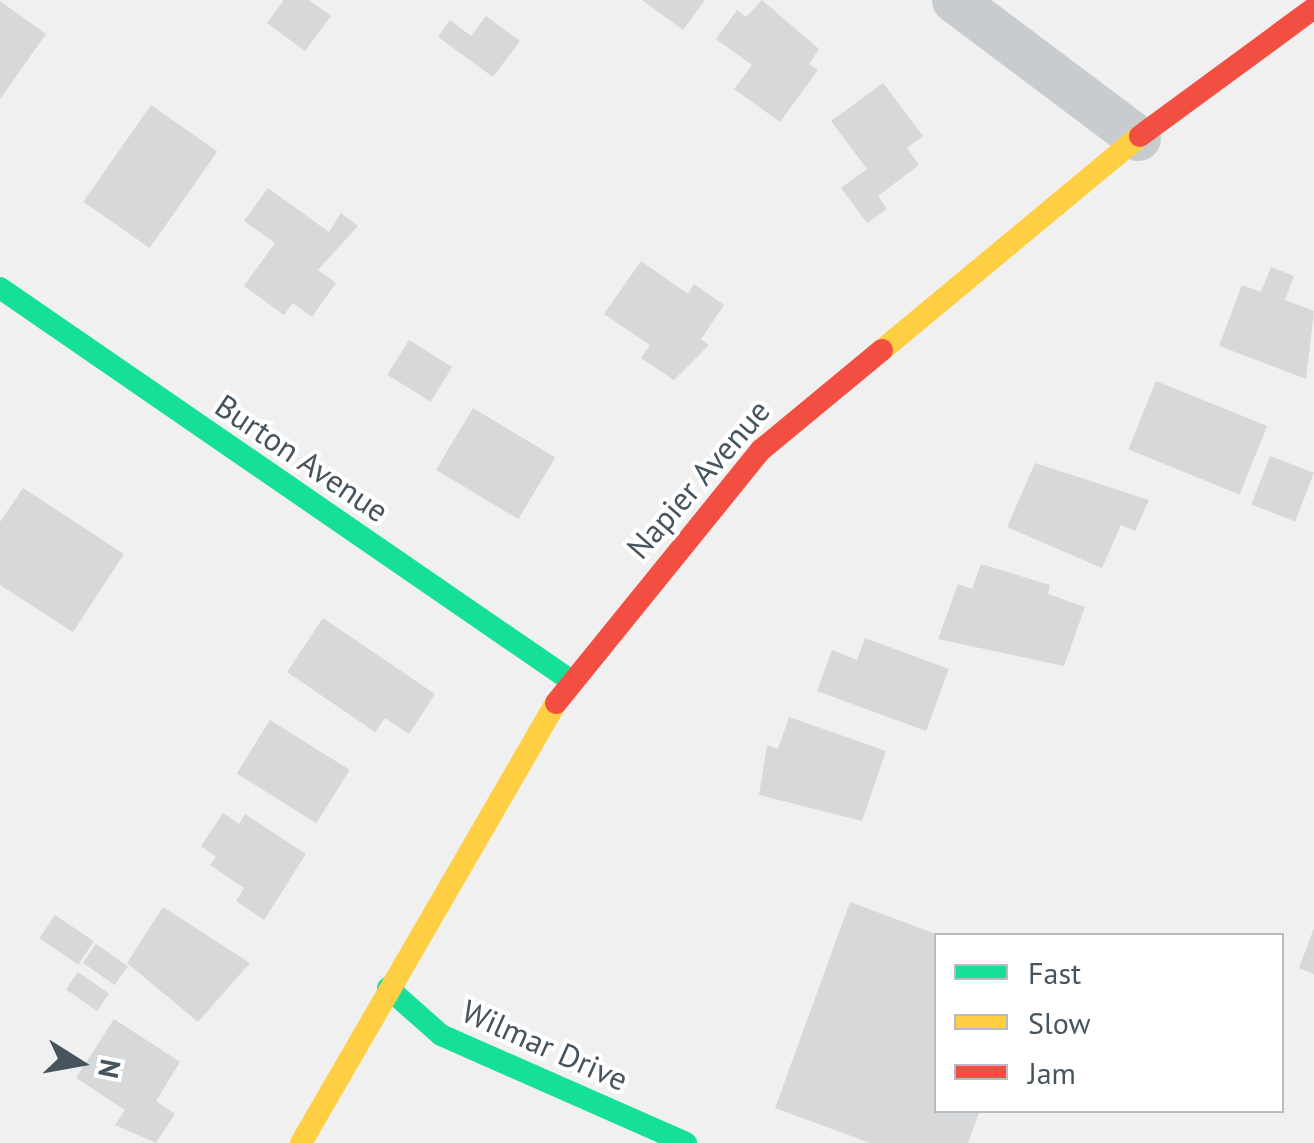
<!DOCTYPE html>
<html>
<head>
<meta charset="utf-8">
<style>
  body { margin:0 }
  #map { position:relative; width:1314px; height:1143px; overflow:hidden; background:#f1f0f0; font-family:"PT Sans",sans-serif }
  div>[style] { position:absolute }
  .building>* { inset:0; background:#d7d8d9; transform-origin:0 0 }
  .street>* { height:45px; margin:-22.5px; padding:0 22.5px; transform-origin:22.5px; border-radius:22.5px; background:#c9cccf }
  .fast>* { height:22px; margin:-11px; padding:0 11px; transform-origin:11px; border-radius:11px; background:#16e098 }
  .slow>* { height:22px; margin:-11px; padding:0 11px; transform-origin:11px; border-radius:11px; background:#ffcf43 }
  .jam>* { height:22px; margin:-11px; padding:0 11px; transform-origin:11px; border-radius:11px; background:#f24e42 }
  span { translate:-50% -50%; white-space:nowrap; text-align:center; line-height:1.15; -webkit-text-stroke:8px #fff; paint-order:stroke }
  .street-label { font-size:32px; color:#46545e }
  .legend { position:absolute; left:934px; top:933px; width:350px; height:180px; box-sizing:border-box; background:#fff; border:2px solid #b5bbbf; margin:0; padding:12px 18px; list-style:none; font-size:30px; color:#46545e }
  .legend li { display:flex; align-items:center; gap:20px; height:50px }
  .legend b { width:50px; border:2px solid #b5bbbf }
  .north { position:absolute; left:30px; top:1013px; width:100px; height:100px; -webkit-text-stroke:8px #fff; paint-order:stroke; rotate:101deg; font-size:28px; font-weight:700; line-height:40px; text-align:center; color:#46545e }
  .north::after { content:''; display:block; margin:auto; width:35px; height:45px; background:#46545e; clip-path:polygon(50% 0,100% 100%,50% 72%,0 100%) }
</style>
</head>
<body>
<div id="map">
  <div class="building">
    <div style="clip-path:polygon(284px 0,309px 0,331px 16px,305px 51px,267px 23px)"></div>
    <div style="clip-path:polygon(642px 0,705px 0,683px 30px)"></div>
    <div style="clip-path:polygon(762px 0,819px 49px,809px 64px,818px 70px,780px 122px,734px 89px,752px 65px,716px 39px,737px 10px,746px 17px)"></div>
    <div style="clip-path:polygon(0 1px,46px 34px,0 99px)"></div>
    <div style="clip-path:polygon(486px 16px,520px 41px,493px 77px,438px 37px,450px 20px,471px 36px)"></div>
    <div style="clip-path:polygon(883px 83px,923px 136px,907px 148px,919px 165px,878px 196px,887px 209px,867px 223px,841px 188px,867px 169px,831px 121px)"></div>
    <div style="left:151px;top:105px;width:81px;height:118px;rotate:35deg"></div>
    <div style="clip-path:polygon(268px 188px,329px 232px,341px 213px,358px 226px,318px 270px,336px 283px,312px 317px,293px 303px,284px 315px,244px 286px,275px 243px,244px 221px)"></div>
    <div style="clip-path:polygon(641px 261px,688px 294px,694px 284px,724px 305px,701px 339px,709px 345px,674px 380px,641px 358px,650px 345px,604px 314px)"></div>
    <div style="clip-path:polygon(1271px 267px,1294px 276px,1285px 300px,1314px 311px,1306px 379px,1219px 346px,1242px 285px,1261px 292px)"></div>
    <div style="left:409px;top:340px;width:51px;height:41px;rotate:32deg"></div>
    <div style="left:1156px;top:381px;width:120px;height:74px;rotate:22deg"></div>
    <div style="left:473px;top:408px;width:96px;height:72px;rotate:31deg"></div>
    <div style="left:1270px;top:456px;width:47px;height:52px;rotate:21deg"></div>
    <div style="clip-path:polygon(1035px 463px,1149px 500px,1135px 531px,1121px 525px,1102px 568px,1007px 527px)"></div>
    <div style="clip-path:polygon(23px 488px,124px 554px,73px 632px,0 585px,0 522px)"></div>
    <div style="clip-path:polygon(981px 564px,1050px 585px,1048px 594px,1085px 607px,1064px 666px,938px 639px,958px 584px,972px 589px)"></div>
    <div style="clip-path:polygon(323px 618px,435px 694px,409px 734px,385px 718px,375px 732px,287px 672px)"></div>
    <div style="clip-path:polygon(865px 638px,949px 669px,926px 731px,817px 691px,832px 650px,857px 660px)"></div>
    <div style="clip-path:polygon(789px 717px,886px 751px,862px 821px,759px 795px,767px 745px,778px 749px)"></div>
    <div style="left:270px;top:720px;width:94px;height:63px;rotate:32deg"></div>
    <div style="clip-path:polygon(223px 813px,239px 824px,245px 814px,306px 854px,264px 920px,236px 901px,244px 888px,210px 865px,216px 857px,201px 846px)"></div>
    <div style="clip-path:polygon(850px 902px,936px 934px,936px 1110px,980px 1110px,968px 1143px,870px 1143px,775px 1108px)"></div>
    <div style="clip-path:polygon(163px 907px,250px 963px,198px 1022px,127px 963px)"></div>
    <div style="left:55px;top:915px;width:47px;height:28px;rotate:34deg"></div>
    <div style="clip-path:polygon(1314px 928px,1314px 974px,1299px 968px)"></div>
    <div style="left:96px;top:944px;width:39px;height:23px;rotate:35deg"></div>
    <div style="left:78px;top:972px;width:38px;height:21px;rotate:35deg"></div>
    <div style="clip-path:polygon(114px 1019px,180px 1062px,156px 1101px,175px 1114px,156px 1143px,115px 1125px,125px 1110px,76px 1078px)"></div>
  </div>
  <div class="street">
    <div style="left:954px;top:0;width:230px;rotate:36.9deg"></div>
  </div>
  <div class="fast">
    <div style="left:0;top:288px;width:692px;rotate:34.52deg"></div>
    <div style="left:388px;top:988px;width:71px;rotate:41.6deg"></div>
    <div style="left:441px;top:1035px;width:268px;rotate:23.8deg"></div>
  </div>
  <div class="slow">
    <div style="left:882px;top:350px;width:335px;rotate:-39.7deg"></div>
    <div style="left:301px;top:1143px;width:509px;rotate:-59.91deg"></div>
  </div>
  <div class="jam">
    <div style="left:1140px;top:136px;width:216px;rotate:-36.3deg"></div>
    <div style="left:556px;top:703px;width:326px;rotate:-51deg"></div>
    <div style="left:761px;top:450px;width:157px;rotate:-39.6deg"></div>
  </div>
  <div class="street-label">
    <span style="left:302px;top:458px;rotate:34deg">Burton Avenue</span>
    <span style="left:698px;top:479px;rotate:-49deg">Napier Avenue</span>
    <span style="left:545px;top:1045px;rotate:24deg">Wilmar Drive</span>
  </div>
  <ul class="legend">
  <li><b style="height:12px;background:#16e098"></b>Fast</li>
  <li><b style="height:12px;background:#ffcf43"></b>Slow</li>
  <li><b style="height:12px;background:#f24e42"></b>Jam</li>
  </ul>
  <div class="north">N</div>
</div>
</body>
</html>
